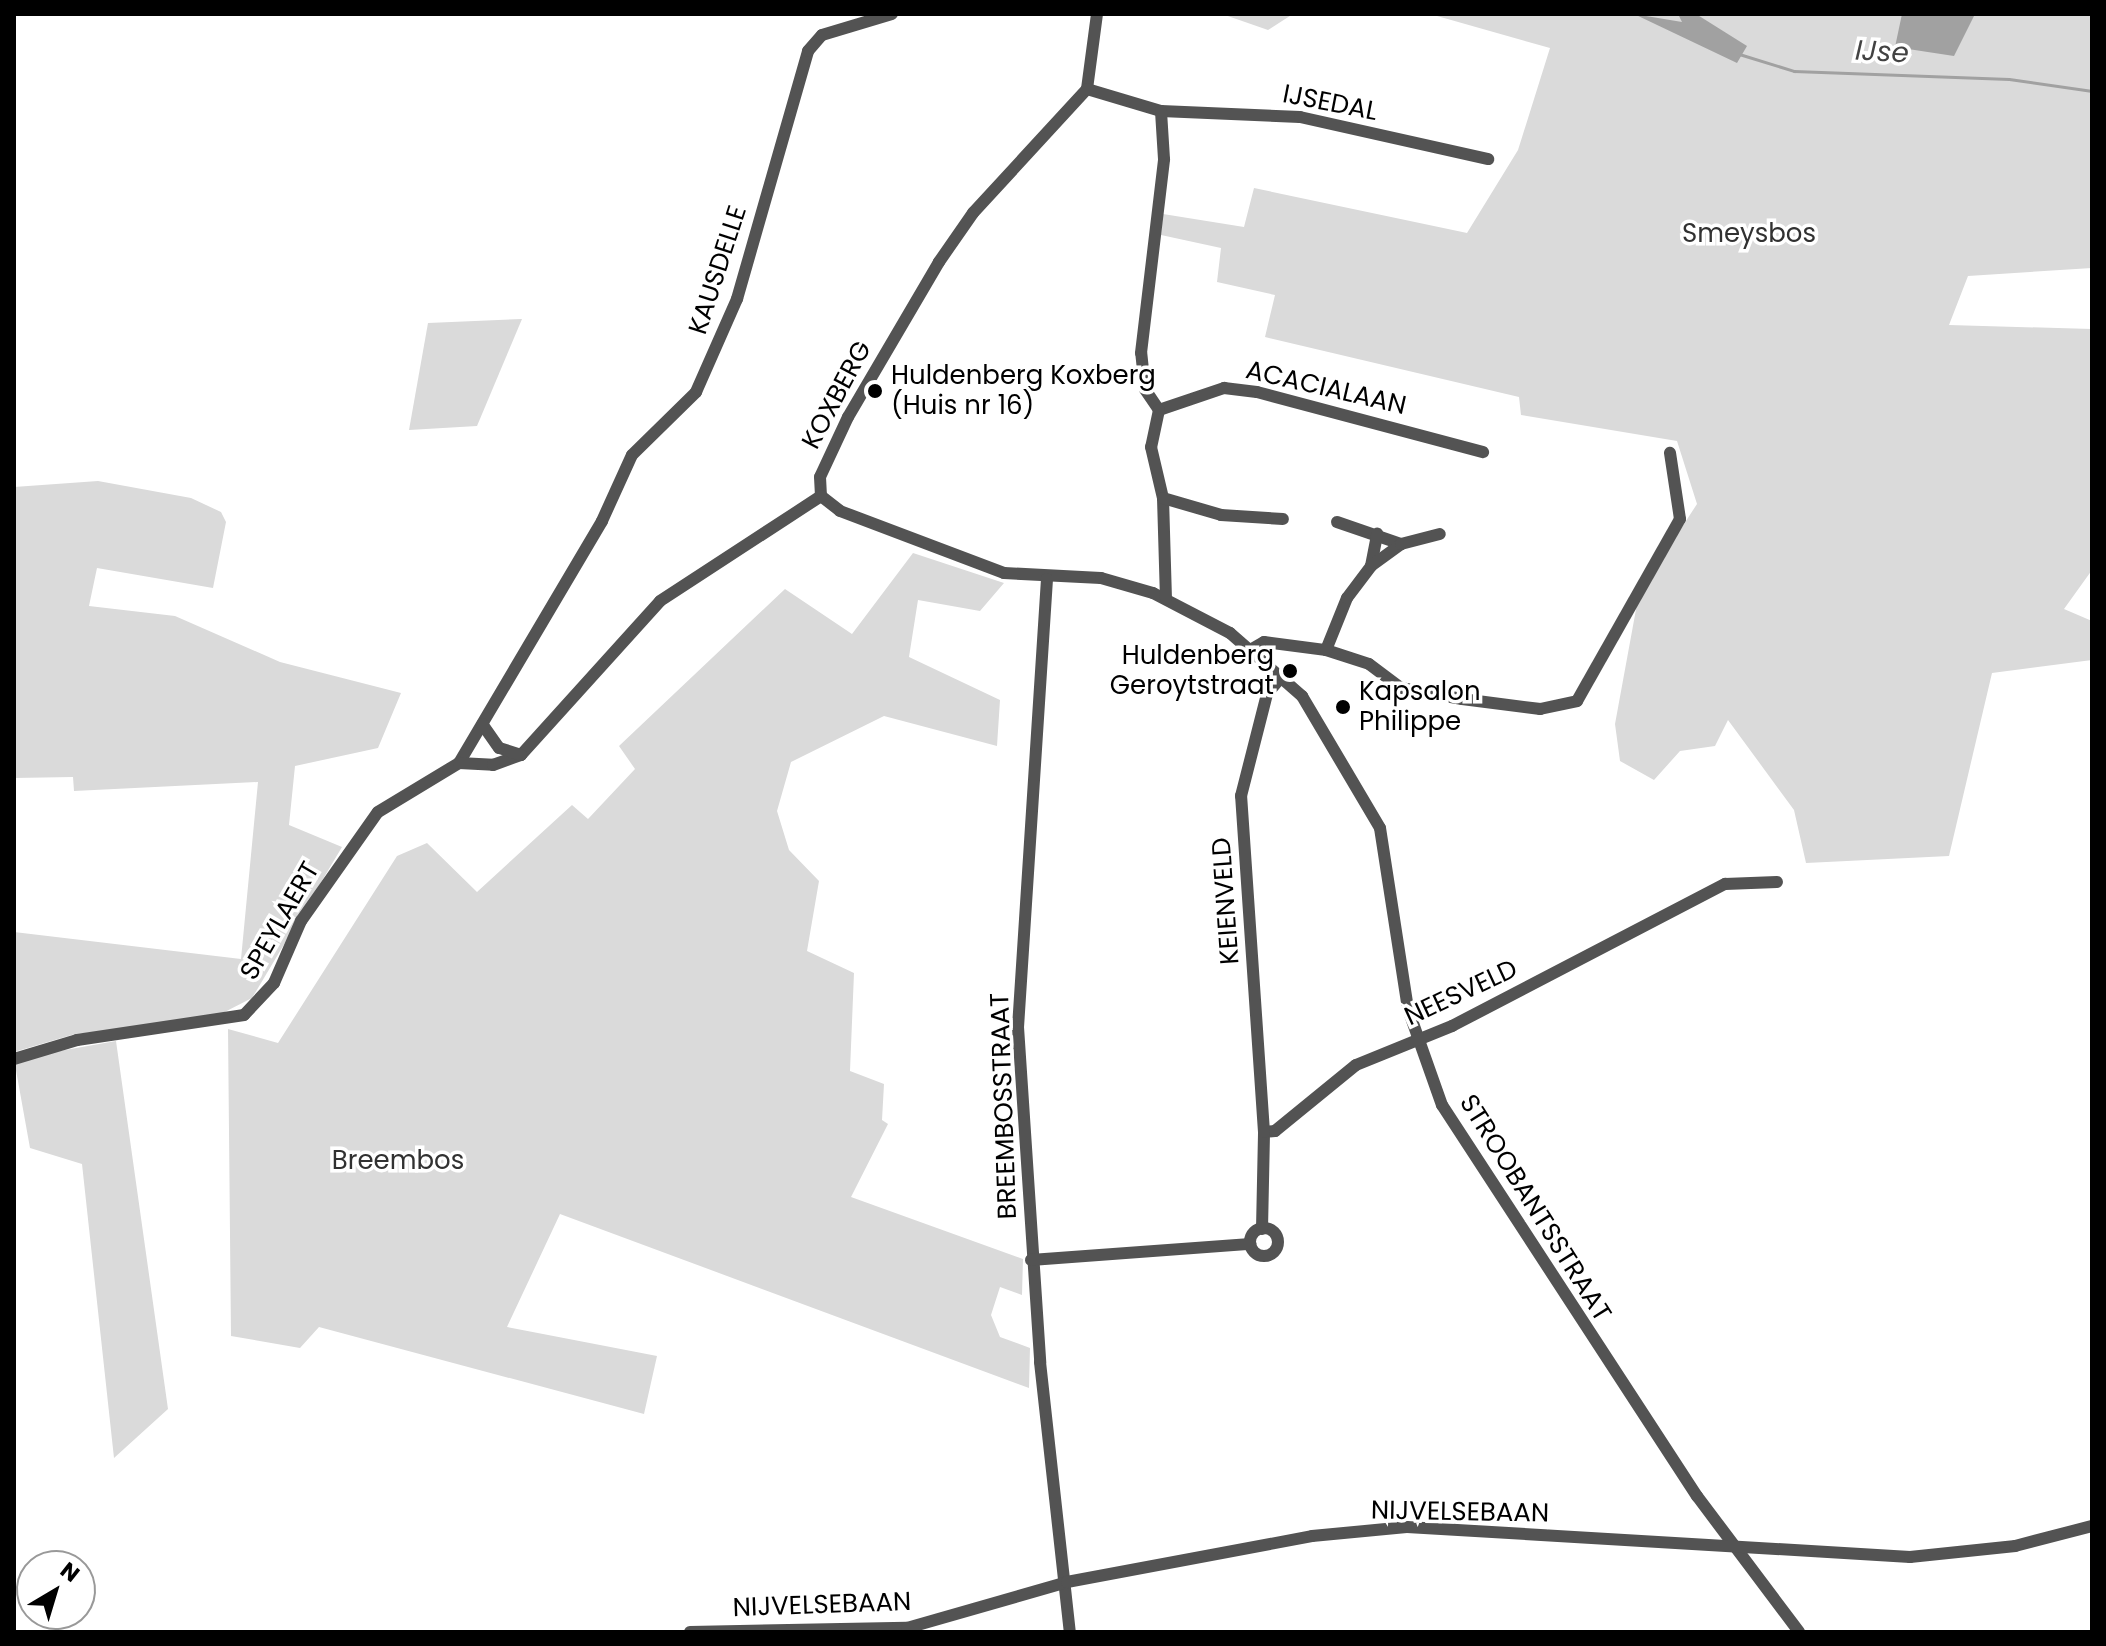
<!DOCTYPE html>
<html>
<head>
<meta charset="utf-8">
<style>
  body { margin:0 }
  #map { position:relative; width:2106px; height:1646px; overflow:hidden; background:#fff; font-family:Poppins,sans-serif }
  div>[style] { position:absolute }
  .green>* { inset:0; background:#dadada }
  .water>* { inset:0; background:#a1a1a1 }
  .stream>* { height:3px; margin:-1.5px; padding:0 1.5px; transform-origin:1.5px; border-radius:1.5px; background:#a1a1a1 }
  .minor>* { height:12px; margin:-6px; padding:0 6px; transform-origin:6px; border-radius:6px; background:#535353 }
  .minor>.ring { margin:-6px; padding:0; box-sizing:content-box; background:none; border:12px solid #535353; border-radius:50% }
  .dots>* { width:22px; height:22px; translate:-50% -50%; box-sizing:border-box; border:4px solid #fff; border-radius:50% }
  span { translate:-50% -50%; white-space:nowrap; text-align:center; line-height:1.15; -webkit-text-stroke:7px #fff; paint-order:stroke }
  .street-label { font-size:26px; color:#000 }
  .park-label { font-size:26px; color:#313131 }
  .poi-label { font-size:26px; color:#000 }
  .left { translate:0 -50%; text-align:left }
  .right { translate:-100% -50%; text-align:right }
  .water-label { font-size:28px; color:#424242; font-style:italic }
  .frame { position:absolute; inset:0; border:16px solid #000; pointer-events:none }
  .north { position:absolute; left:16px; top:1550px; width:80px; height:80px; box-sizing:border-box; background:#fff; border:2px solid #999; border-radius:50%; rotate:38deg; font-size:22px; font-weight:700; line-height:32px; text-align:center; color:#000 }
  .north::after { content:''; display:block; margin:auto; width:28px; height:36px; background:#000; clip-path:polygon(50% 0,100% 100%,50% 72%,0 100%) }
</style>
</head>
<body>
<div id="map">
  <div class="green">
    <div style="clip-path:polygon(1222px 14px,1293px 14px,1268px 30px)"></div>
    <div style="clip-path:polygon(1430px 14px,2092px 14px,2092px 268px,1968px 276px,1949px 325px,2092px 329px,2092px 570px,2064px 609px,2092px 621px,2092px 660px,1992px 673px,1949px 856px,1806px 863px,1794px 810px,1728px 720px,1715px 746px,1680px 751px,1654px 780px,1620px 761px,1615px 724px,1639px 593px,1697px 504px,1677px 441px,1521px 415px,1519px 397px,1265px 337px,1275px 295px,1217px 282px,1221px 248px,1161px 235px,1163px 214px,1244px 227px,1254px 188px,1467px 233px,1518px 150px,1550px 48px)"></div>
    <div style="clip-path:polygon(522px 319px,477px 426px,409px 430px,428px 323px)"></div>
    <div style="clip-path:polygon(98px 481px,191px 498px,221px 512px,226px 522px,213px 588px,97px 568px,89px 606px,175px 616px,280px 662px,401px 693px,378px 748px,295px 766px,289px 825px,342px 847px,252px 998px,209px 1020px,75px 1034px,14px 1052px,14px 932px,241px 959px,258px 782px,74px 791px,73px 777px,14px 778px,14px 487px)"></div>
    <div style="clip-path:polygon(913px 553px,1004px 583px,980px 611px,918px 600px,909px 657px,1000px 700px,997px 746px,884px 716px,791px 762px,777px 811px,789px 850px,819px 881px,807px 951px,854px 973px,850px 1071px,884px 1084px,882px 1120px,888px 1124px,851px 1197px,1023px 1259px,1022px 1295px,1000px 1287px,991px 1315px,1000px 1337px,1030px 1348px,1029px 1388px,560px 1214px,507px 1327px,657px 1356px,644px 1414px,319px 1327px,300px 1348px,231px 1336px,228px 1029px,278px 1043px,397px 856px,427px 843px,477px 892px,572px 805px,588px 819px,635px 769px,619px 746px,785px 589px,852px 634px)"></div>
    <div style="clip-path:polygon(116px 1041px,168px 1409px,114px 1458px,82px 1164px,30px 1148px,14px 1059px)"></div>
  </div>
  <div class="water">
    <div style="clip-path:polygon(1634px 14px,1682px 22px,1678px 14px,1696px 14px,1747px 46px,1737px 63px)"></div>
    <div style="clip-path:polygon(1902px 14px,1975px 14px,1954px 56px,1895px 47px)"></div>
  </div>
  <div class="stream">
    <div style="left:1739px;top:54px;width:58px;rotate:17.2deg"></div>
    <div style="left:1794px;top:71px;width:215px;rotate:2.1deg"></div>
    <div style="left:2009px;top:79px;width:84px;rotate:8.2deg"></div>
  </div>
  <div class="minor">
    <div style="left:1097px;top:14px;width:76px;rotate:97.6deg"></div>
    <div style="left:1087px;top:89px;width:168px;rotate:132.6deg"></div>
    <div style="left:973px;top:213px;width:60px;rotate:124.8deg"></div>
    <div style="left:939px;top:262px;width:180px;rotate:120.4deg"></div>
    <div style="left:848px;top:417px;width:66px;rotate:115deg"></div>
    <div style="left:820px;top:477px;width:19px;rotate:87deg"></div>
    <div style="left:821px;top:496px;width:24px;rotate:38deg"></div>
    <div style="left:840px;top:511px;width:175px;rotate:20.7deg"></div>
    <div style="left:1004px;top:573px;width:97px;rotate:3deg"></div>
    <div style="left:1101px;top:578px;width:54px;rotate:16.1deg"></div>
    <div style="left:1153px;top:593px;width:87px;rotate:27.5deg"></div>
    <div style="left:1230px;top:633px;width:96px;rotate:41.2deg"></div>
    <div style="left:1302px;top:696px;width:153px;rotate:59.4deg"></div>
    <div style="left:1380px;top:828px;width:183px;rotate:81.2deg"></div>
    <div style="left:1408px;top:1009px;width:102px;rotate:70.5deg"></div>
    <div style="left:1442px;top:1105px;width:467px;rotate:56.9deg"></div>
    <div style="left:1697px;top:1496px;width:170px;rotate:53.1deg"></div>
    <div style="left:1087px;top:89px;width:77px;rotate:16.6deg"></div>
    <div style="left:1161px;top:111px;width:139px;rotate:2.5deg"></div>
    <div style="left:1300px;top:117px;width:193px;rotate:12.6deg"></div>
    <div style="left:1159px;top:410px;width:69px;rotate:-18.7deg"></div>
    <div style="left:1224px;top:388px;width:33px;rotate:7deg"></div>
    <div style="left:1257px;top:392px;width:234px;rotate:14.9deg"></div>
    <div style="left:1159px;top:410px;width:25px;rotate:-124deg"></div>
    <div style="left:1145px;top:389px;width:36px;rotate:-96deg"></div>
    <div style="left:1141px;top:353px;width:195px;rotate:-83.2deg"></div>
    <div style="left:1164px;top:159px;width:48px;rotate:-93.6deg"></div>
    <div style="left:1159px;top:410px;width:38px;rotate:102deg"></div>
    <div style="left:1151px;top:447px;width:52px;rotate:76.8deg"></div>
    <div style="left:1163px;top:498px;width:101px;rotate:88.3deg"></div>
    <div style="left:1163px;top:498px;width:60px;rotate:16.3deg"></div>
    <div style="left:1221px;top:515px;width:62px;rotate:3.7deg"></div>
    <div style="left:1337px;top:522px;width:68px;rotate:19deg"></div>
    <div style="left:1371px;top:566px;width:33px;rotate:-79deg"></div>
    <div style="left:1047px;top:579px;width:449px;rotate:93.7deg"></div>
    <div style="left:1018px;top:1027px;width:336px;rotate:86.2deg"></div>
    <div style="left:1040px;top:1362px;width:272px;rotate:83.7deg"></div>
    <div style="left:1252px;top:649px;width:14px;rotate:-30deg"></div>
    <div style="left:1264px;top:642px;width:63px;rotate:7.4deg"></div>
    <div style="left:1326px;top:650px;width:45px;rotate:18deg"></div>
    <div style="left:1369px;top:664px;width:40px;rotate:37deg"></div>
    <div style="left:1401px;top:688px;width:62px;rotate:10.2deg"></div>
    <div style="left:1462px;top:699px;width:79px;rotate:7.3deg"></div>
    <div style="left:1540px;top:709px;width:38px;rotate:-12deg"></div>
    <div style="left:1577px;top:701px;width:209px;rotate:-60.5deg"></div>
    <div style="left:1680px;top:519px;width:67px;rotate:-98.6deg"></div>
    <div style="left:1326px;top:650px;width:56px;rotate:-68deg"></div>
    <div style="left:1347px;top:598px;width:40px;rotate:-53deg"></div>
    <div style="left:1371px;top:566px;width:37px;rotate:-36deg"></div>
    <div style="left:1401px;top:544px;width:40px;rotate:-14.4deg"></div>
    <div style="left:521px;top:755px;width:207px;rotate:-47.9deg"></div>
    <div style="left:660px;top:601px;width:192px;rotate:-33.1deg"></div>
    <div style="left:459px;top:763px;width:281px;rotate:-59.4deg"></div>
    <div style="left:602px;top:521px;width:72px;rotate:-65.6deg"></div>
    <div style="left:632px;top:455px;width:90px;rotate:-44.5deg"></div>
    <div style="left:696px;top:392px;width:102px;rotate:-66.2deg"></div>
    <div style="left:737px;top:299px;width:258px;rotate:-74deg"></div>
    <div style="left:808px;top:51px;width:21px;rotate:-49deg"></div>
    <div style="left:822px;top:35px;width:73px;rotate:-16.7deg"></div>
    <div style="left:14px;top:1059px;width:66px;rotate:-16.8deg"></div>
    <div style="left:77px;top:1040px;width:169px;rotate:-8.5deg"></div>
    <div style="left:244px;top:1015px;width:44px;rotate:-46.8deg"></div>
    <div style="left:274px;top:983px;width:68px;rotate:-66.5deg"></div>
    <div style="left:301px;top:921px;width:133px;rotate:-54.8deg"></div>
    <div style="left:378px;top:812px;width:95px;rotate:-31.2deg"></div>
    <div style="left:459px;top:763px;width:34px;rotate:3deg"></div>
    <div style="left:493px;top:765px;width:30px;rotate:-20deg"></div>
    <div style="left:521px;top:755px;width:23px;rotate:-162deg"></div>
    <div style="left:499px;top:748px;width:29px;rotate:-125deg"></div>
    <div style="left:1264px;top:1132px;width:11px;rotate:-5deg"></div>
    <div style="left:1275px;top:1131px;width:104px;rotate:-39.2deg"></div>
    <div style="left:1356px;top:1065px;width:104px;rotate:-22.1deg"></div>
    <div style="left:1452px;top:1026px;width:308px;rotate:-27.5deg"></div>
    <div style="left:1725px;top:884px;width:52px;rotate:-2.2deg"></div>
    <div class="ring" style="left:1250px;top:1228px;width:16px;height:16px"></div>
    <div style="left:1262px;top:1229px;width:97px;rotate:-88.8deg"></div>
    <div style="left:1264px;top:1132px;width:337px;rotate:-93.9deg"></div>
    <div style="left:1241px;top:796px;width:105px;rotate:-75.7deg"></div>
    <div style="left:1267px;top:694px;width:23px;rotate:-50deg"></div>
    <div style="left:1031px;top:1260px;width:220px;rotate:-4.2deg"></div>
    <div style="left:690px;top:1632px;width:217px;rotate:-1.1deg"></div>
    <div style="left:907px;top:1628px;width:166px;rotate:-16deg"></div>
    <div style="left:1067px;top:1582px;width:249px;rotate:-10.6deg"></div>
    <div style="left:1312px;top:1536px;width:95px;rotate:-5.4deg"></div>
    <div style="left:1407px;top:1527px;width:504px;rotate:3.41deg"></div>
    <div style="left:1910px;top:1557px;width:106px;rotate:-6deg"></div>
    <div style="left:2015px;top:1546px;width:80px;rotate:-14.6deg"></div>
  </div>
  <div class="dots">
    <div style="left:875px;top:391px;background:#000"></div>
    <div style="left:1290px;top:671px;background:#000"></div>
    <div style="left:1343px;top:707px;background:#000"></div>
  </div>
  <div class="street-label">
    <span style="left:1330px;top:103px;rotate:11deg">IJSEDAL</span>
    <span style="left:718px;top:270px;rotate:-72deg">KAUSDELLE</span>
    <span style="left:1326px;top:388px;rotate:13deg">ACACIALAAN</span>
    <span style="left:837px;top:395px;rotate:-62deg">KOXBERG</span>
    <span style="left:1226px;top:901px;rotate:-94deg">KEIENVELD</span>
    <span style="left:280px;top:921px;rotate:-60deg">SPEYLAERT</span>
    <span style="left:1461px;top:993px;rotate:-25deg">NEESVELD</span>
    <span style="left:1004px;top:1106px;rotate:-92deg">BREEMBOSSTRAAT</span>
    <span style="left:1535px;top:1208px;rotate:58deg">STROOBANTSSTRAAT</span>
    <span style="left:1460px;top:1512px;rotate:1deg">NIJVELSEBAAN</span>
    <span style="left:822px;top:1605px;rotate:-2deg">NIJVELSEBAAN</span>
  </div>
  <div class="park-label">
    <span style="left:1749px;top:234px">Smeysbos</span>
    <span style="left:398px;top:1161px">Breembos</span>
  </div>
  <div class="poi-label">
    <span class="left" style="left:891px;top:391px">Huldenberg Koxberg<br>(Huis nr 16)</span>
    <span class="right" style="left:1274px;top:671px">Huldenberg<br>Geroytstraat</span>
    <span class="left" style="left:1359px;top:707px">Kapsalon<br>Philippe</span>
  </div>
  <div class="water-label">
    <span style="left:1882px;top:52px;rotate:3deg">IJse</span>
  </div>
  <div class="frame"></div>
  <div class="north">N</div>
</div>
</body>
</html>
